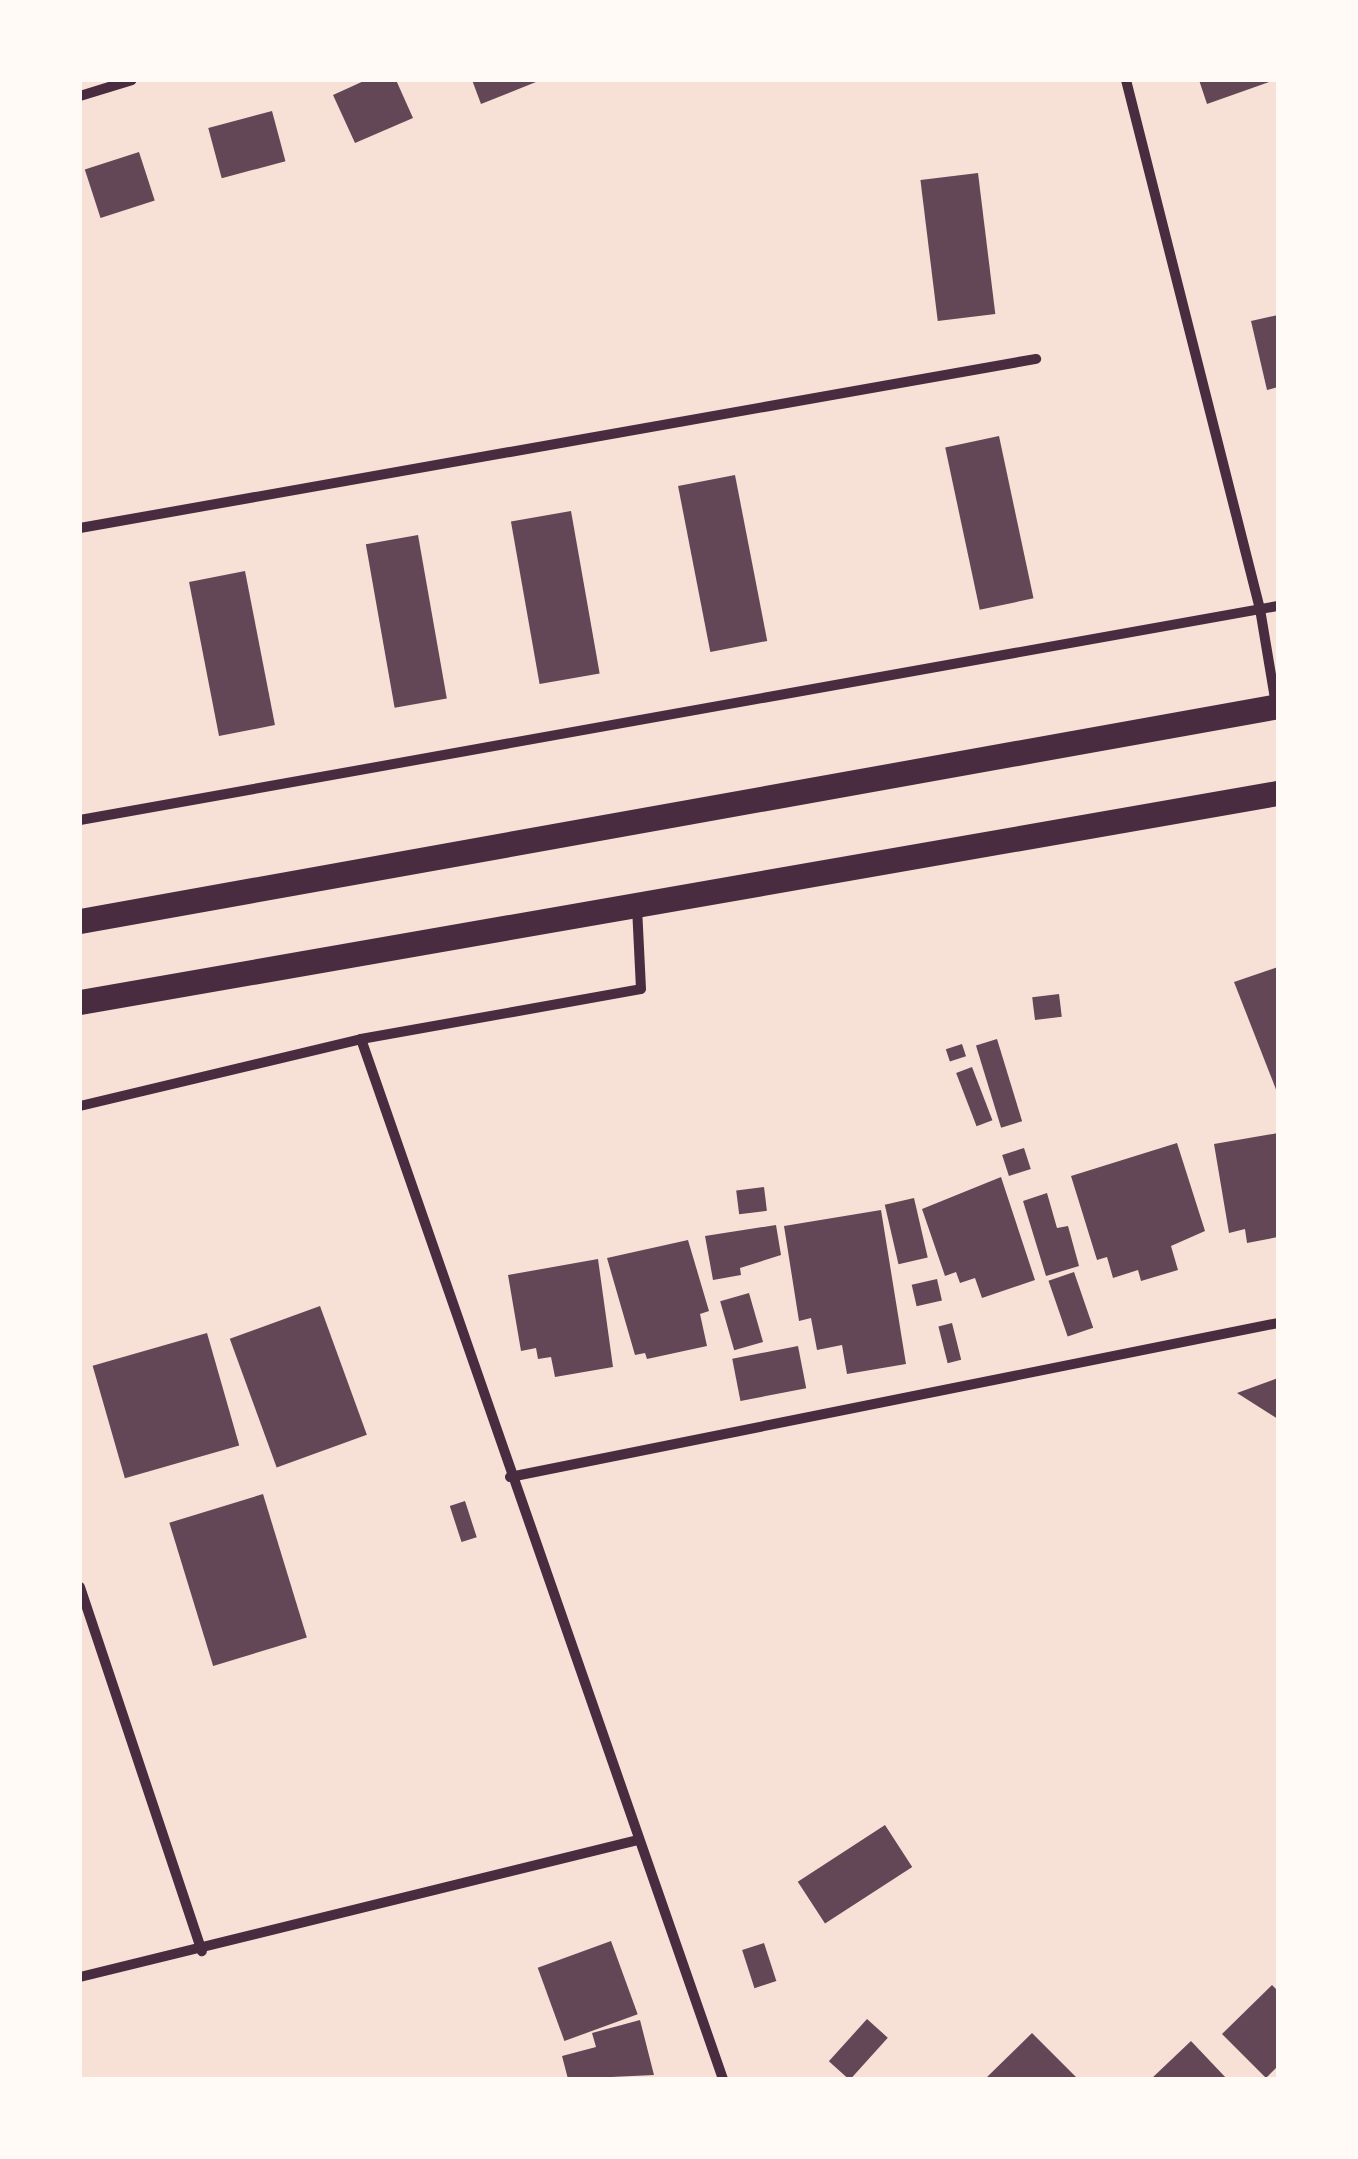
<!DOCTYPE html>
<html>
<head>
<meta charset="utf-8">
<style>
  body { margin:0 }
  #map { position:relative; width:1358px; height:2159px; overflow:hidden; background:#f7e1d7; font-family:"Open Sans",sans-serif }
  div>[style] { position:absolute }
  .building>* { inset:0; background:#644757; transform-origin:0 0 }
  .minor>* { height:10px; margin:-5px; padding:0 5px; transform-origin:5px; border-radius:5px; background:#4a2c40 }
  .primary>* { height:25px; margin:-12.5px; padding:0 12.5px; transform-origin:12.5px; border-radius:12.5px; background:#4a2c40 }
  span { translate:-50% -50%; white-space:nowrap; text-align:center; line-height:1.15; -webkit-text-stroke:9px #fffaf5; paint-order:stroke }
  .frame { position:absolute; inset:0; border:82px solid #fffaf5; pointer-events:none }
</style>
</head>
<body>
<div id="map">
  <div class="building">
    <div style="clip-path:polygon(366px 80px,396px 80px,413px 118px,355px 143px,333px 95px)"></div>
    <div style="clip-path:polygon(472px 80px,541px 80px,481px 104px)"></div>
    <div style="clip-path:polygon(1199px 80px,1272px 80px,1272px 81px,1207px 104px)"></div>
    <div style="left:272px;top:111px;width:52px;height:66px;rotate:75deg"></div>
    <div style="left:139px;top:152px;width:51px;height:57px;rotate:72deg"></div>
    <div style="left:978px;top:173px;width:142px;height:58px;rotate:83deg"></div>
    <div style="clip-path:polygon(1278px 315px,1278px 387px,1267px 390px,1251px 321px)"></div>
    <div style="left:999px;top:436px;width:166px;height:55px;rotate:78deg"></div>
    <div style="left:735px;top:475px;width:169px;height:58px;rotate:79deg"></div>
    <div style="left:571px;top:511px;width:165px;height:61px;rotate:80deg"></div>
    <div style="left:418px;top:535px;width:166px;height:53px;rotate:80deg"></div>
    <div style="left:245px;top:571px;width:157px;height:57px;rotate:79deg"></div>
    <div style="clip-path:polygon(1278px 967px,1278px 1092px,1277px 1092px,1234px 982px)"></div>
    <div style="left:1059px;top:994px;width:23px;height:27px;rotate:83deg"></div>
    <div style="left:997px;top:1039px;width:86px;height:22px;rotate:73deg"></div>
    <div style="left:962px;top:1044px;width:13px;height:17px;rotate:72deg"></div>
    <div style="left:972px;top:1067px;width:57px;height:17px;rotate:69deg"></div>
    <div style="clip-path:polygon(1278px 1133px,1278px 1237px,1247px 1243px,1245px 1229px,1229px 1233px,1214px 1144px)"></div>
    <div style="clip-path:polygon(1177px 1143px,1205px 1231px,1171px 1246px,1178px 1270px,1141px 1281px,1138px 1270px,1113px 1278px,1107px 1257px,1097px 1260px,1071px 1176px)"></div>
    <div style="left:1024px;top:1148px;width:22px;height:23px;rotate:72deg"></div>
    <div style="clip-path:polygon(1001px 1177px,1035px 1280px,982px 1298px,975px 1278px,960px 1283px,956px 1272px,945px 1276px,922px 1209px)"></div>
    <div style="left:764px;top:1187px;width:24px;height:28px;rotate:83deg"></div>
    <div style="clip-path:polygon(1047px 1193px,1057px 1228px,1068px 1226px,1079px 1266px,1046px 1276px,1023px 1201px)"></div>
    <div style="left:914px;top:1198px;width:61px;height:30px;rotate:77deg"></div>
    <div style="clip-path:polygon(881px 1210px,906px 1364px,847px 1374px,842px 1345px,817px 1350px,811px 1318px,799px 1321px,784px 1226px)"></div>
    <div style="clip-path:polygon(776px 1225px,781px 1255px,740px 1268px,741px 1275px,713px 1280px,705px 1236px)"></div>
    <div style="clip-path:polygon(688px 1240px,709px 1311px,700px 1314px,707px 1346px,647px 1359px,645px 1353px,635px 1355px,607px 1258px)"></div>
    <div style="clip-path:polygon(598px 1259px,613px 1367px,555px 1377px,551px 1357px,538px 1359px,536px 1348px,521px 1351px,508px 1275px)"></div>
    <div style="left:1074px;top:1272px;width:59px;height:27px;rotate:71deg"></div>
    <div style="left:937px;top:1279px;width:22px;height:26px;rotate:77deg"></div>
    <div style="left:749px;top:1293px;width:51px;height:30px;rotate:74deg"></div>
    <div style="left:320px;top:1306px;width:137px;height:96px;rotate:70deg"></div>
    <div style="left:952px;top:1323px;width:38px;height:14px;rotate:76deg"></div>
    <div style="left:207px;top:1333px;width:117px;height:119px;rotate:74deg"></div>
    <div style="left:798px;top:1346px;width:43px;height:67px;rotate:79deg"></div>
    <div style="clip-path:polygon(1278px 1378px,1278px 1419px,1237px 1393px)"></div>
    <div style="left:263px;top:1494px;width:150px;height:98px;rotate:73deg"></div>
    <div style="left:465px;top:1501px;width:38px;height:16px;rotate:72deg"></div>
    <div style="left:885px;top:1825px;width:50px;height:104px;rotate:57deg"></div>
    <div style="left:611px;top:1941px;width:78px;height:78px;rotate:70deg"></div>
    <div style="left:764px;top:1943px;width:40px;height:23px;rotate:72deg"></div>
    <div style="clip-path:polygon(1272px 1985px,1278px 1991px,1278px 2066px,1266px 2078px,1222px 2034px)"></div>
    <div style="left:867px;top:2019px;width:28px;height:57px;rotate:42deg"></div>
    <div style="clip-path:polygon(640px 2020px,654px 2075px,568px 2079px,562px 2056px,596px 2047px,592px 2033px)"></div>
    <div style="clip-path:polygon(1032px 2033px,1078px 2079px,985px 2079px)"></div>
    <div style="clip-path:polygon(1191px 2041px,1227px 2079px,1151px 2079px)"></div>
  </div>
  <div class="minor">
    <div style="left:1126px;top:80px;width:546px;rotate:75.79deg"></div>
    <div style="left:1260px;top:609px;width:97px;rotate:80.5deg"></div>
    <div style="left:80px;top:96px;width:54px;rotate:-17.1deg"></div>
    <div style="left:80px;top:528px;width:971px;rotate:-10.03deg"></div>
    <div style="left:80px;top:820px;width:1217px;rotate:-10.13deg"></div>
    <div style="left:361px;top:1039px;width:1101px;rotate:70.81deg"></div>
    <div style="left:80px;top:1106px;width:289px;rotate:-13.4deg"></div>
    <div style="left:361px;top:1039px;width:284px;rotate:-10.1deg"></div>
    <div style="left:641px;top:989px;width:83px;rotate:-92.8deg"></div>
    <div style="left:510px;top:1477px;width:783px;rotate:-11.34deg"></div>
    <div style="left:80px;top:1587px;width:384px;rotate:71.5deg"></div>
    <div style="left:80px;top:1977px;width:575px;rotate:-13.79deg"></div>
  </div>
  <div class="primary">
    <div style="left:80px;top:921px;width:1217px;rotate:-10.17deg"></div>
    <div style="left:80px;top:1002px;width:1216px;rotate:-9.9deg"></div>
  </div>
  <div class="frame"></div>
</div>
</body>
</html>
